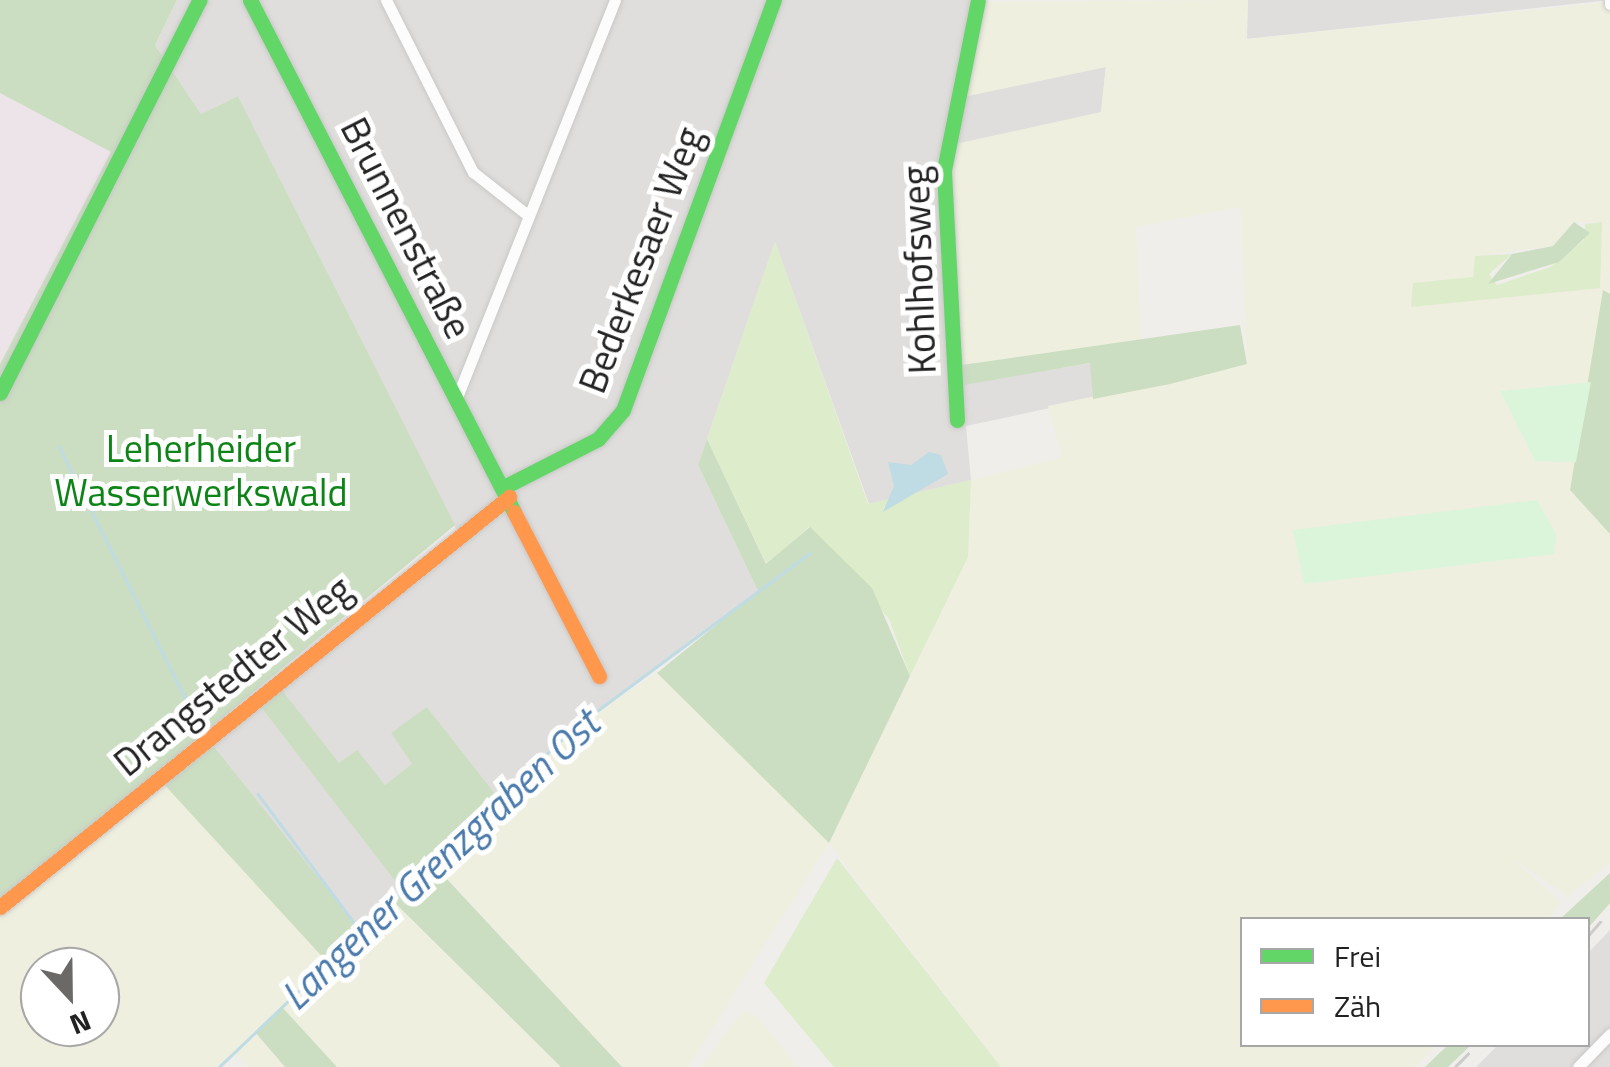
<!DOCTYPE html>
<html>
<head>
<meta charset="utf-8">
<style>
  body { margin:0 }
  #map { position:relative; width:1610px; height:1067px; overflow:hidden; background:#f0eeeb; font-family:"Titillium Web",sans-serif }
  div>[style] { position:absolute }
  .residential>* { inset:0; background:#dfdedc; transform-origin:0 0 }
  .industrial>* { inset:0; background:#ede4e9 }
  .farmland>* { inset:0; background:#efefdf }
  .grass>* { inset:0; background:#ddeccb }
  .forest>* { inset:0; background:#cbdec1 }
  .park>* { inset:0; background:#daf5da }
  .water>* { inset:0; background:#bfdbe3 }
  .stream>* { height:2.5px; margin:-1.25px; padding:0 1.25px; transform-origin:1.25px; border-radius:1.25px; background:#bfdbe3 }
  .roads { filter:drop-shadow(0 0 2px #c9c8c7) drop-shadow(0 0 2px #c9c8c7) }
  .street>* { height:11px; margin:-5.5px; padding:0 5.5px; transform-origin:5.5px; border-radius:5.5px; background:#fdfcfc }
  .fast>* { height:15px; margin:-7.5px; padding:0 7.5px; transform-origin:7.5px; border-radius:7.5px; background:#63d668 }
  .slow>* { height:15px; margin:-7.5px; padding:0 7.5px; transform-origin:7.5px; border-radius:7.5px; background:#ff974d }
  .rail>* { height:2.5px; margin-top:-1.25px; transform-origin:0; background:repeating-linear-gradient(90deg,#ccc 0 20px,transparent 0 40px) }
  span { translate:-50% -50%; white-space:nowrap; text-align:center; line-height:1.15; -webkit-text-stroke:10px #fff; paint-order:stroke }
  .street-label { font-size:38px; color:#222 }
  .park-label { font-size:38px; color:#0c8416 }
  .water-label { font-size:40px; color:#4a7aab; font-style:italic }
  .legend { position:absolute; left:1240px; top:917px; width:350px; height:130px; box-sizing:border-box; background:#fff; border:2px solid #a7a7a7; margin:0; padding:12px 18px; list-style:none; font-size:30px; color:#222 }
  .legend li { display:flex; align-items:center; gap:20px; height:50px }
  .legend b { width:50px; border:2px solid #a7a7a7 }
  .north { position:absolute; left:20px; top:947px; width:100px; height:100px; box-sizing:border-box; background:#fff; border:2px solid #a7a7a7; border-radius:50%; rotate:158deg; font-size:28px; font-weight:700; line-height:40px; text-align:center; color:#222 }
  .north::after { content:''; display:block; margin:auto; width:35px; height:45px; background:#6a6968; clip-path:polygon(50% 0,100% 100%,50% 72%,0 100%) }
</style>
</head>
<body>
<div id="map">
  <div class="residential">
    <div style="clip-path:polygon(177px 0,982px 0,1106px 66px,1101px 112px,964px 384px,1091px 363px,1093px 399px,966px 426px,971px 480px,869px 504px,775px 242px,698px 465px,758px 591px,574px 728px,500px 800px,427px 707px,413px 764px,385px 785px,339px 764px,279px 686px,463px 543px,238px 96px,201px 114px,155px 45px)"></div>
    <div style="clip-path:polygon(1248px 0,1610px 0,1246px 39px)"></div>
    <div style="left:257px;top:702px;width:240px;height:61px;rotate:52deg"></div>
    <div style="clip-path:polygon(1610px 930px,1610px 1067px,1476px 1067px,1498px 1045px,1588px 1044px,1588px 953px)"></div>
  </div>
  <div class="industrial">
    <div style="clip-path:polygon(0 93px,112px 152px,0 364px)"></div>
  </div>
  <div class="farmland">
    <div style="clip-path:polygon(evenodd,1248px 0,1247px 39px,1610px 2px,1610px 294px,1602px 291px,1591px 382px,1501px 391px,1534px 461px,1576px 462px,1570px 490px,1610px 534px,1610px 863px,1568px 896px,1511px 858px,1561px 902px,1549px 919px,1242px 920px,1242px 1044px,1438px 1045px,1414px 1067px,1001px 1067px,829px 843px,688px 1067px,622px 1067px,433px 863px,574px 728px,657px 673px,829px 842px,968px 557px,971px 480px,1062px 457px,1048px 406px,1247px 364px,1240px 207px,1136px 227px,1141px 340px,962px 365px,948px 205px,955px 144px,1101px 112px,1106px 67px,963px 97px,981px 2px,1248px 0,1574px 222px,1601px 222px,1599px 288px,1413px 283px,1474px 277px,1475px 256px,1553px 246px,1574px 222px)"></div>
    <div style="clip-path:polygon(evenodd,160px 780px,328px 962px,393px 901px,561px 1067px,337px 1067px,282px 1007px,255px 1033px,285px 1067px,248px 1067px,235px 1052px,219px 1067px,0 1067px,0 912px,160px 780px,40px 967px,100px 967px,100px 1027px,40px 1027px,40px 967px)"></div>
    <div style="clip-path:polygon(743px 1010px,758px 1017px,798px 1067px,701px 1067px)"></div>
  </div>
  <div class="grass">
    <div style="clip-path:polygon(1602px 222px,1600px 288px,1411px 307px,1413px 283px,1473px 277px,1475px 256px,1512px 254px,1489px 274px,1497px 285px,1550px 267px,1584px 240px,1585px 224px)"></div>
    <div style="clip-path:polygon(775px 241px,868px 504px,971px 480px,968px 557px,910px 676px,889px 619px,809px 527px,767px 565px,707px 439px)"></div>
    <div style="clip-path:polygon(837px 858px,1001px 1067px,834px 1067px,764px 983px)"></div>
  </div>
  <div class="forest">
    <div style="clip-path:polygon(0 0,177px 0,155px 45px,201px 114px,238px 96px,455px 525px,0 902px,0 364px,111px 152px,0 93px)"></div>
    <div style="clip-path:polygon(1574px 222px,1590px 233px,1559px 262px,1488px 284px,1512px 254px,1553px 246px)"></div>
    <div style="clip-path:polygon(1603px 290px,1610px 294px,1610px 534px,1570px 490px)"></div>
    <div style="clip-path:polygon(1240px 325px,1247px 364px,1170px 384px,1093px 399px,1090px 363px,964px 385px,962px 365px)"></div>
    <div style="clip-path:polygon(707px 439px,766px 564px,810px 527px,872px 588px,910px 676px,829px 843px,657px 673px,758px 591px,698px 465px)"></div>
    <div style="clip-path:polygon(279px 686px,339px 763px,357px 750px,385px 785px,412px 764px,391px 733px,427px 707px,500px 800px,433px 864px,622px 1067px,561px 1067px,393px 901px,403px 891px,257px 702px)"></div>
    <div style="clip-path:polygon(209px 740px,361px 932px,328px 963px,160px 780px)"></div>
    <div style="clip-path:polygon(1610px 873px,1610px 903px,1588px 928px,1588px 920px,1560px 919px)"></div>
    <div style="clip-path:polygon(282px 1006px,282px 1007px,337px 1067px,285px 1067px,255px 1032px)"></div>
    <div style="clip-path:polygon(1449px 1044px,1471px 1045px,1448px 1067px,1425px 1067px)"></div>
  </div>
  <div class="park">
    <div style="clip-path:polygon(1591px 382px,1576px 462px,1535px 461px,1500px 391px)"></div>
    <div style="clip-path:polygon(1537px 500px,1556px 534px,1554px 554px,1304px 584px,1293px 530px)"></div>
  </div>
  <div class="water">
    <div style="clip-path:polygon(929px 452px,941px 455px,948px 474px,883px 512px,894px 486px,888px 462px,911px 465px)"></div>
  </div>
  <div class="stream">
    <div style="left:59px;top:446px;width:319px;rotate:63.4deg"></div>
    <div style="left:258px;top:794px;width:169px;rotate:53.2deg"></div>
    <div style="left:219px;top:1067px;width:491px;rotate:-43.7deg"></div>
    <div style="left:574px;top:728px;width:294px;rotate:-36.6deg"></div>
  </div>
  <div class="roads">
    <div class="street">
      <div style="left:386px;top:0;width:193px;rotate:63.2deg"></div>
      <div style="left:473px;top:172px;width:71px;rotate:38.2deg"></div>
      <div style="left:1610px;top:0;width:4px;rotate:90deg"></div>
      <div style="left:457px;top:397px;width:427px;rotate:-68.3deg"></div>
      <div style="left:1578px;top:1067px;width:46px;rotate:-45.9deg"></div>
    </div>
    <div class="fast">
      <div style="left:250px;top:0;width:576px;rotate:62.72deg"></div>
      <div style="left:0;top:393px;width:441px;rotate:-63.1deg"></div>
      <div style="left:957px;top:420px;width:250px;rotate:-93deg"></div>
      <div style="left:944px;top:170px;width:173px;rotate:-78.7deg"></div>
      <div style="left:504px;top:487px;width:106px;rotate:-27.1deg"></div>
      <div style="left:598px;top:439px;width:38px;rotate:-49deg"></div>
      <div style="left:623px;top:410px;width:437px;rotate:-69.8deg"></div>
    </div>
    <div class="slow">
      <div style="left:514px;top:512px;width:185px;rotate:62.6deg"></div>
      <div style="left:0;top:907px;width:654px;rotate:-38.85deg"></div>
    </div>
  </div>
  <div class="rail">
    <div style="left:1588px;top:936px;width:33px;rotate:-49deg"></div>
    <div style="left:1455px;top:1067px;width:33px;rotate:-45deg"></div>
  </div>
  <div class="street-label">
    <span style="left:406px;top:228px;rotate:63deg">Brunnenstraße</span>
    <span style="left:641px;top:260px;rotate:-69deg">Bederkesaer Weg</span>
    <span style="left:919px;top:270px;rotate:-92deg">Kohlhofsweg</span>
    <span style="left:233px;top:676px;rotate:-39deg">Drangstedter Weg</span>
  </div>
  <div class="park-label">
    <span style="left:201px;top:471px">Leherheider<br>Wasserwerkswald</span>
  </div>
  <div class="water-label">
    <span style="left:440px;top:860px;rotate:-43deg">Langener Grenzgraben Ost</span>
  </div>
  <ul class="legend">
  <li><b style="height:12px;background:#63d668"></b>Frei</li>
  <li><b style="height:12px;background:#ff974d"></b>Zäh</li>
  </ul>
  <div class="north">N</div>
</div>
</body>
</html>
